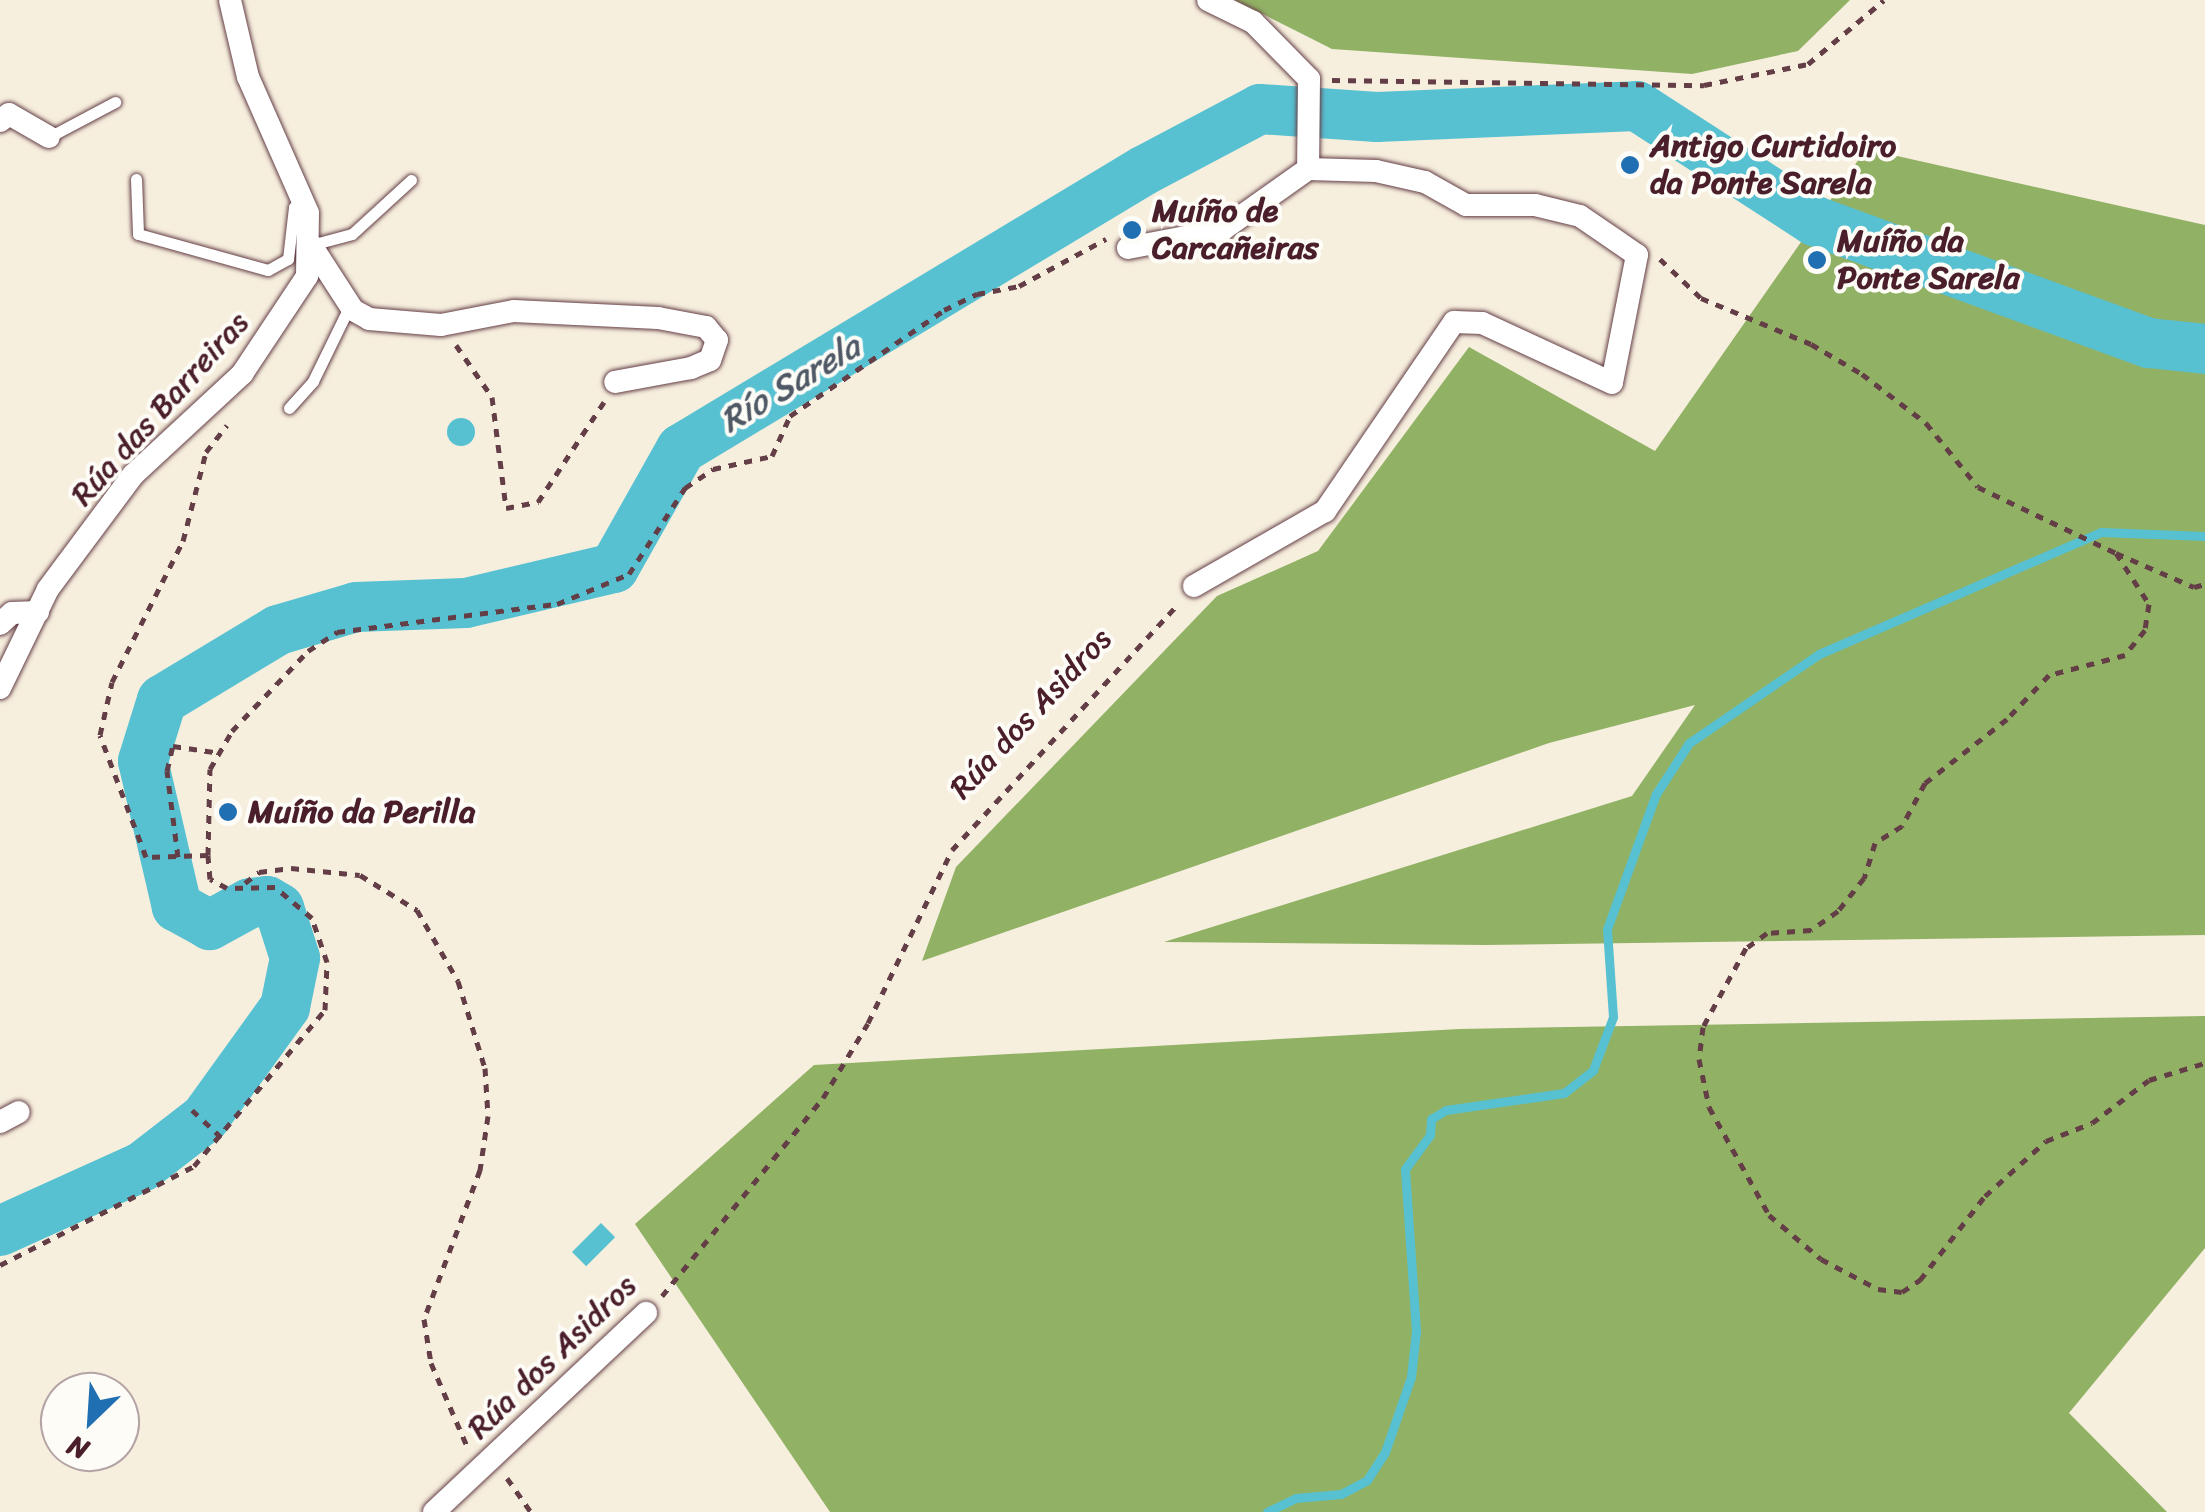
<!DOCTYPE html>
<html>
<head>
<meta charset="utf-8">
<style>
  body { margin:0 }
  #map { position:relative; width:2205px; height:1512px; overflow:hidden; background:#f7efde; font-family:Sriracha,sans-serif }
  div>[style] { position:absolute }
  .forest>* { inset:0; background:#91b165 }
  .water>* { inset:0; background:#57c1d2; transform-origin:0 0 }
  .round { border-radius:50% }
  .stream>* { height:9px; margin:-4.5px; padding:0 4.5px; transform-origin:4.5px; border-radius:4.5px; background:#57c1d2 }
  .river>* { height:50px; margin:-25px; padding:0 25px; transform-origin:25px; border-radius:25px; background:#57c1d2 }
  .path>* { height:5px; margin-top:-2.5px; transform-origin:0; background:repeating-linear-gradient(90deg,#643e46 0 8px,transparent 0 16px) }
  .roads { filter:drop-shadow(0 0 2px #643e46) drop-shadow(0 0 2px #643e46) }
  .service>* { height:11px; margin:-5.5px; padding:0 5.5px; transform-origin:5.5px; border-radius:5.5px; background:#fff }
  .minor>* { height:22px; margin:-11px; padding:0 11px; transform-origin:11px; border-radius:11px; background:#fff }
  .dots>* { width:28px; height:28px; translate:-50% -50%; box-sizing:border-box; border:5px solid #fdfcf7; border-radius:50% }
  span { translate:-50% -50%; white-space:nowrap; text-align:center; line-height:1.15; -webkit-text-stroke:8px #fdfcf7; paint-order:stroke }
  .poi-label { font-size:32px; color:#4a1f2b; font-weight:700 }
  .left { translate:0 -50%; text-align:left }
  .street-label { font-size:32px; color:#4a1f2b }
  .water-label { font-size:35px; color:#4f5865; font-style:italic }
  .north { position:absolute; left:40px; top:1372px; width:100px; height:100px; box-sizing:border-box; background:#fdfcf7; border:2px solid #b5a4a5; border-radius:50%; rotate:205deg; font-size:28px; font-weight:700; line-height:40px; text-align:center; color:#4a1f2b }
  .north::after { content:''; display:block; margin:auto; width:35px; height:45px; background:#1f6fb2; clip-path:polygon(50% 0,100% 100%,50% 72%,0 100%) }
</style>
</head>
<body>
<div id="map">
  <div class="forest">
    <div style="clip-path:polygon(1235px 0,1850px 0,1798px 51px,1692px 74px,1332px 49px)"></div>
    <div style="clip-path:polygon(1866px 149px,2205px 225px,2205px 935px,1485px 945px,1164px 942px,1632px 796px,1695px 705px,1549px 743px,922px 961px,956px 867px,1217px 596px,1318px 551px,1469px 347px,1655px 451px)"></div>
    <div style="clip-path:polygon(2205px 1016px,2205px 1248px,2069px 1413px,2167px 1512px,830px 1512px,635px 1224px,814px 1065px,1459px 1029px)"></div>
  </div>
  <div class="water">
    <div class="round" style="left:447px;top:418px;width:28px;height:28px"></div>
    <div style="left:601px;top:1223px;width:20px;height:41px;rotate:45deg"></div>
  </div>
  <div class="stream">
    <div style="left:1267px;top:1512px;width:32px;rotate:-26deg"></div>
    <div style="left:1296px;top:1498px;width:45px;rotate:-5.1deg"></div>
    <div style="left:1341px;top:1494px;width:30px;rotate:-28deg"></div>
    <div style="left:1367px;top:1480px;width:33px;rotate:-57deg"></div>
    <div style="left:1385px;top:1452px;width:79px;rotate:-70.9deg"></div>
    <div style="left:1411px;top:1377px;width:46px;rotate:-83.8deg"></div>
    <div style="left:1416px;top:1331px;width:162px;rotate:-93.9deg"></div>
    <div style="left:1405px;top:1169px;width:42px;rotate:-53.7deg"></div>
    <div style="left:1430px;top:1135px;width:16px;rotate:-86deg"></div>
    <div style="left:1431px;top:1119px;width:17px;rotate:-31deg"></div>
    <div style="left:1446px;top:1110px;width:119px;rotate:-8.2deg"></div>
    <div style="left:1564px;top:1093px;width:37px;rotate:-38deg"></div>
    <div style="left:1593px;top:1070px;width:57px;rotate:-69.3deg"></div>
    <div style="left:1613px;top:1017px;width:88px;rotate:-93.9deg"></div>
    <div style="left:1607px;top:929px;width:144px;rotate:-70.1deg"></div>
    <div style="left:1656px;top:794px;width:61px;rotate:-57.1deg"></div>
    <div style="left:1689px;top:743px;width:158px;rotate:-34.4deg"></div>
    <div style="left:1819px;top:654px;width:307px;rotate:-23.4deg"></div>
    <div style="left:2101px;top:532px;width:104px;rotate:2.2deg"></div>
  </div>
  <div class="river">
    <div style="left:0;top:1231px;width:157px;rotate:-24.4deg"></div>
    <div style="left:143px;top:1166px;width:78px;rotate:-37.7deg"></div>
    <div style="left:205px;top:1118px;width:137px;rotate:-54.2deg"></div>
    <div style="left:285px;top:1007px;width:50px;rotate:-78.5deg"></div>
    <div style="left:295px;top:958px;width:52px;rotate:-107.7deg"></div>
    <div style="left:279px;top:908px;width:14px;rotate:-150deg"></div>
    <div style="left:267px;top:901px;width:17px;rotate:173deg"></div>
    <div style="left:250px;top:903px;width:46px;rotate:151.2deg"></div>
    <div style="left:210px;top:925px;width:38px;rotate:-151deg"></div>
    <div style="left:177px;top:907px;width:150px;rotate:-103.1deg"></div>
    <div style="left:143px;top:761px;width:64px;rotate:-72.7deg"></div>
    <div style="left:162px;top:700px;width:135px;rotate:-31.1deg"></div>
    <div style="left:278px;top:630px;width:81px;rotate:-16.4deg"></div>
    <div style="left:356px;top:607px;width:110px;rotate:-2.1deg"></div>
    <div style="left:466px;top:603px;width:152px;rotate:-13.3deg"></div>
    <div style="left:614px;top:568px;width:137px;rotate:-60.6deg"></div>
    <div style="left:681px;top:449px;width:539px;rotate:-31.04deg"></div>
    <div style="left:1143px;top:171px;width:132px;rotate:-27.9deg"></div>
    <div style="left:1260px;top:109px;width:117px;rotate:3.9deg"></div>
    <div style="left:1377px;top:117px;width:260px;rotate:-2.4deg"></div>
    <div style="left:1637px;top:106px;width:212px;rotate:32.9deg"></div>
    <div style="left:1815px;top:221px;width:356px;rotate:20.1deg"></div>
    <div style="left:2149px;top:343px;width:56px;rotate:6.1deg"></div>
  </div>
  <div class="path">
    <div style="left:1332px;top:80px;width:372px;rotate:0.8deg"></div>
    <div style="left:1704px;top:85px;width:106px;rotate:-11.4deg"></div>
    <div style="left:1808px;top:64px;width:99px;rotate:-40.1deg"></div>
    <div style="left:1660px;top:259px;width:57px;rotate:43.6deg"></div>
    <div style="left:1701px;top:298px;width:119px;rotate:22.7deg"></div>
    <div style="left:1811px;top:344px;width:59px;rotate:30.5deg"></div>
    <div style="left:1862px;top:374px;width:81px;rotate:37.4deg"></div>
    <div style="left:1926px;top:423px;width:82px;rotate:50.9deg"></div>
    <div style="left:1978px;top:487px;width:153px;rotate:25.6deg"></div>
    <div style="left:2116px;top:553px;width:85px;rotate:23.6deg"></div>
    <div style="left:2194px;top:587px;width:11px;rotate:-15deg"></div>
    <div style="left:456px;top:345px;width:63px;rotate:55.3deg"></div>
    <div style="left:492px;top:397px;width:112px;rotate:82.8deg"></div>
    <div style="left:506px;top:508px;width:33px;rotate:-11deg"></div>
    <div style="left:538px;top:502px;width:120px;rotate:-56.6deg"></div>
    <div style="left:2116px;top:553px;width:61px;rotate:57.1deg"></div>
    <div style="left:2149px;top:604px;width:26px;rotate:99deg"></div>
    <div style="left:2145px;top:630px;width:32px;rotate:129deg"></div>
    <div style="left:2125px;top:655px;width:79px;rotate:165.3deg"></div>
    <div style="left:2049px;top:675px;width:61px;rotate:133.7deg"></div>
    <div style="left:2007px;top:719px;width:104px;rotate:142deg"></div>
    <div style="left:1925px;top:783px;width:49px;rotate:118.1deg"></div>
    <div style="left:1902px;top:826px;width:32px;rotate:148deg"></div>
    <div style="left:1875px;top:843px;width:37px;rotate:107deg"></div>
    <div style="left:1864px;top:878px;width:42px;rotate:128.2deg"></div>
    <div style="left:1838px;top:911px;width:33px;rotate:145deg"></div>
    <div style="left:1811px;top:930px;width:44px;rotate:176.1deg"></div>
    <div style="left:1767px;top:933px;width:26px;rotate:144deg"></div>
    <div style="left:1746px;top:948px;width:90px;rotate:118.6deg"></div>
    <div style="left:1703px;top:1027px;width:32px;rotate:97deg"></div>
    <div style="left:1699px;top:1059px;width:49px;rotate:78.2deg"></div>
    <div style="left:1709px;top:1107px;width:124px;rotate:60.9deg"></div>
    <div style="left:1769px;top:1215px;width:68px;rotate:40.2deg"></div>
    <div style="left:1821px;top:1259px;width:64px;rotate:27.8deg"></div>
    <div style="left:1878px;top:1289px;width:24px;rotate:7deg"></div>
    <div style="left:1902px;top:1292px;width:22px;rotate:-34deg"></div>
    <div style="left:1920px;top:1280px;width:106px;rotate:-52.3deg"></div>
    <div style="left:1985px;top:1196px;width:82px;rotate:-42deg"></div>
    <div style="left:2046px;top:1141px;width:49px;rotate:-21.4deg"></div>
    <div style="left:2092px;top:1123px;width:71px;rotate:-37deg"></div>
    <div style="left:2149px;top:1080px;width:59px;rotate:-16.9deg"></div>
    <div style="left:208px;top:855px;width:62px;rotate:178.2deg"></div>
    <div style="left:146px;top:857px;width:130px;rotate:-110.7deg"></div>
    <div style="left:100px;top:735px;width:54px;rotate:-77.2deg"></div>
    <div style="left:112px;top:682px;width:158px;rotate:-63.3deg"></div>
    <div style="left:183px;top:541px;width:92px;rotate:-75.5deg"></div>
    <div style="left:206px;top:452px;width:34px;rotate:-52deg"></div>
    <div style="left:178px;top:857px;width:87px;rotate:-97.3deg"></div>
    <div style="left:167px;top:771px;width:26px;rotate:-77deg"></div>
    <div style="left:173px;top:746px;width:48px;rotate:8.5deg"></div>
    <div style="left:245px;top:883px;width:18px;rotate:-38deg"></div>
    <div style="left:259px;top:872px;width:32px;rotate:-7deg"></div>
    <div style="left:291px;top:868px;width:69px;rotate:5.8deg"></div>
    <div style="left:360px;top:875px;width:67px;rotate:31.6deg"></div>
    <div style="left:417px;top:910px;width:82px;rotate:60deg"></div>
    <div style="left:458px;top:981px;width:91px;rotate:72.8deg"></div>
    <div style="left:485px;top:1068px;width:48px;rotate:86.4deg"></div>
    <div style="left:488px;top:1116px;width:55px;rotate:98.4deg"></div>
    <div style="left:480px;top:1170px;width:159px;rotate:110.6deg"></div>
    <div style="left:424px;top:1319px;width:45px;rotate:81deg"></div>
    <div style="left:431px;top:1363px;width:90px;rotate:66.6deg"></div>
    <div style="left:192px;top:1110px;width:40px;rotate:43deg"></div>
    <div style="left:0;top:1265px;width:218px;rotate:-27deg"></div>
    <div style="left:194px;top:1166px;width:204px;rotate:-50deg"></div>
    <div style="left:325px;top:1010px;width:48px;rotate:-87.6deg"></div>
    <div style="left:327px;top:962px;width:46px;rotate:-108.8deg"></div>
    <div style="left:312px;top:918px;width:48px;rotate:-140deg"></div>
    <div style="left:275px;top:887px;width:48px;rotate:178.8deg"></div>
    <div style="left:227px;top:888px;width:19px;rotate:-152deg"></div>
    <div style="left:210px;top:879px;width:24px;rotate:-95deg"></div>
    <div style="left:208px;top:855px;width:86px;rotate:-88.7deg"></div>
    <div style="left:210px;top:769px;width:44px;rotate:-59.9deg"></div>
    <div style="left:232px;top:731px;width:110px;rotate:-46.5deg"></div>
    <div style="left:308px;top:651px;width:35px;rotate:-33deg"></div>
    <div style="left:337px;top:632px;width:222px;rotate:-7.3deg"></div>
    <div style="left:557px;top:604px;width:78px;rotate:-22.6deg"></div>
    <div style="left:629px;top:574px;width:103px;rotate:-56.9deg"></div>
    <div style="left:685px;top:488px;width:34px;rotate:-34deg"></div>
    <div style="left:713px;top:469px;width:60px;rotate:-12.4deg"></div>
    <div style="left:772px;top:456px;width:44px;rotate:-65.8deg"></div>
    <div style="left:790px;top:416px;width:187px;rotate:-34.5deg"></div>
    <div style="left:944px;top:310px;width:37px;rotate:-26deg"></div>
    <div style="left:977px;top:294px;width:43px;rotate:-10.8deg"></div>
    <div style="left:1019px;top:286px;width:99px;rotate:-28.4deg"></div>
    <div style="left:662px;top:1296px;width:255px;rotate:-50.9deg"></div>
    <div style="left:823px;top:1098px;width:87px;rotate:-59deg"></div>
    <div style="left:868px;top:1023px;width:192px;rotate:-64.1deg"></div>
    <div style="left:952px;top:850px;width:334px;rotate:-47.4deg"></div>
    <div style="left:507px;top:1478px;width:42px;rotate:54.8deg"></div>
  </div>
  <div class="roads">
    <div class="service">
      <div style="left:49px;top:137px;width:75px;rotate:-27.9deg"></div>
      <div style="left:136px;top:179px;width:55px;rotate:87.9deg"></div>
      <div style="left:138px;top:234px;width:135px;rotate:15.5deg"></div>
      <div style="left:268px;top:270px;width:23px;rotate:-29deg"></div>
      <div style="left:288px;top:259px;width:52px;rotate:-83.4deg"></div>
      <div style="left:294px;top:207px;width:13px;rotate:-48deg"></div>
      <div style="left:311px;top:245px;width:42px;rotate:-15deg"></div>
      <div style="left:352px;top:234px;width:80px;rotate:-42.5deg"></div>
      <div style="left:289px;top:408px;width:36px;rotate:-48deg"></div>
      <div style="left:313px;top:381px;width:85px;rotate:-64deg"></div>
    </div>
    <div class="minor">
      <div style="left:1208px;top:0;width:50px;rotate:26.1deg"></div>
      <div style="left:1253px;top:22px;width:80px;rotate:45.5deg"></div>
      <div style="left:1309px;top:79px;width:90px;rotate:90.6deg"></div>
      <div style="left:0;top:121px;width:11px;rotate:-38deg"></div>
      <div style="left:9px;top:114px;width:46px;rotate:29.9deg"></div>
      <div style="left:311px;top:245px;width:77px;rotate:57.1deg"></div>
      <div style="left:353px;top:310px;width:18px;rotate:29deg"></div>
      <div style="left:369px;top:319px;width:72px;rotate:4.8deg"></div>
      <div style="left:441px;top:325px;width:74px;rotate:-10.9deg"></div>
      <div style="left:514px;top:311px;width:144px;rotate:2.8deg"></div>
      <div style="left:658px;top:318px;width:49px;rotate:10.6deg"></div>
      <div style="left:706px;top:327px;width:17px;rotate:50deg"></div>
      <div style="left:717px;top:340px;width:21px;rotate:109deg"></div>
      <div style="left:710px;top:360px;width:21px;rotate:157deg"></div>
      <div style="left:691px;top:368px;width:77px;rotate:169.6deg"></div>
      <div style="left:1128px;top:248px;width:96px;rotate:-10.8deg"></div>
      <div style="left:1222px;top:230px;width:105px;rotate:-35.3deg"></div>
      <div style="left:1308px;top:169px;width:68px;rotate:1.7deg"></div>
      <div style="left:1376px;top:171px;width:50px;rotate:12.7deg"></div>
      <div style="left:1425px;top:182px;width:47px;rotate:29.3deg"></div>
      <div style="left:1466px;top:205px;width:69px"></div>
      <div style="left:1535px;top:205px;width:46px;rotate:13.7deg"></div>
      <div style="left:1580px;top:216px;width:69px;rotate:34.4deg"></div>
      <div style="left:1637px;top:255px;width:130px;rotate:101.1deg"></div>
      <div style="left:1612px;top:383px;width:143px;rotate:-155.2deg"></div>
      <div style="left:1482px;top:323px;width:28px;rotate:-178deg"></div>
      <div style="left:1454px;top:322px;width:229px;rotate:124.3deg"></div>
      <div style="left:1325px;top:511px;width:151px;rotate:150.2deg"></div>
      <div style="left:0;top:624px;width:16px;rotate:-43deg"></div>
      <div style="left:12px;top:613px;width:26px;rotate:-2deg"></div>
      <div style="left:0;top:688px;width:110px;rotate:-64.1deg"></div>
      <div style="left:48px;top:589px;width:142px;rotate:-53.3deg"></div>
      <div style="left:133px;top:475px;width:149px;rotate:-42.8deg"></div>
      <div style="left:242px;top:374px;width:118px;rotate:-56.4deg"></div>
      <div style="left:307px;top:276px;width:63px;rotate:-89.1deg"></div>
      <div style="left:308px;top:213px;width:149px;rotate:-113.8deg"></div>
      <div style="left:248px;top:77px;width:79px;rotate:-103.2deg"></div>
      <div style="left:0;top:1122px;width:21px;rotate:-28deg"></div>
      <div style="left:434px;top:1512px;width:291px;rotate:-43.2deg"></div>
    </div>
  </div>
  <div class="dots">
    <div style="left:1630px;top:165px;background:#1f6fb2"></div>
    <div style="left:1132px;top:230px;background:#1f6fb2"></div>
    <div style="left:1817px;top:260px;background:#1f6fb2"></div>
    <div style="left:228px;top:812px;background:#1f6fb2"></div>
  </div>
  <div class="poi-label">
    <span class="left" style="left:1650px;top:165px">Antigo Curtidoiro<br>da Ponte Sarela</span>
    <span class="left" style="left:1152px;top:230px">Muíño de<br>Carcañeiras</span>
    <span class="left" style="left:1837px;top:260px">Muíño da<br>Ponte Sarela</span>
    <span class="left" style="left:248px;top:812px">Muíño da Perilla</span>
  </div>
  <div class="street-label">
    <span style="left:160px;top:409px;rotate:-48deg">Rúa das Barreiras</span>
    <span style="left:1031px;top:714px;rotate:-47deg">Rúa dos Asidros</span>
    <span style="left:552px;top:1357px;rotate:-44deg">Rúa dos Asidros</span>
  </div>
  <div class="water-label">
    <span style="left:790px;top:383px;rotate:-31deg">Río Sarela</span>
  </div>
  <div class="north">N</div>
</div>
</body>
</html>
